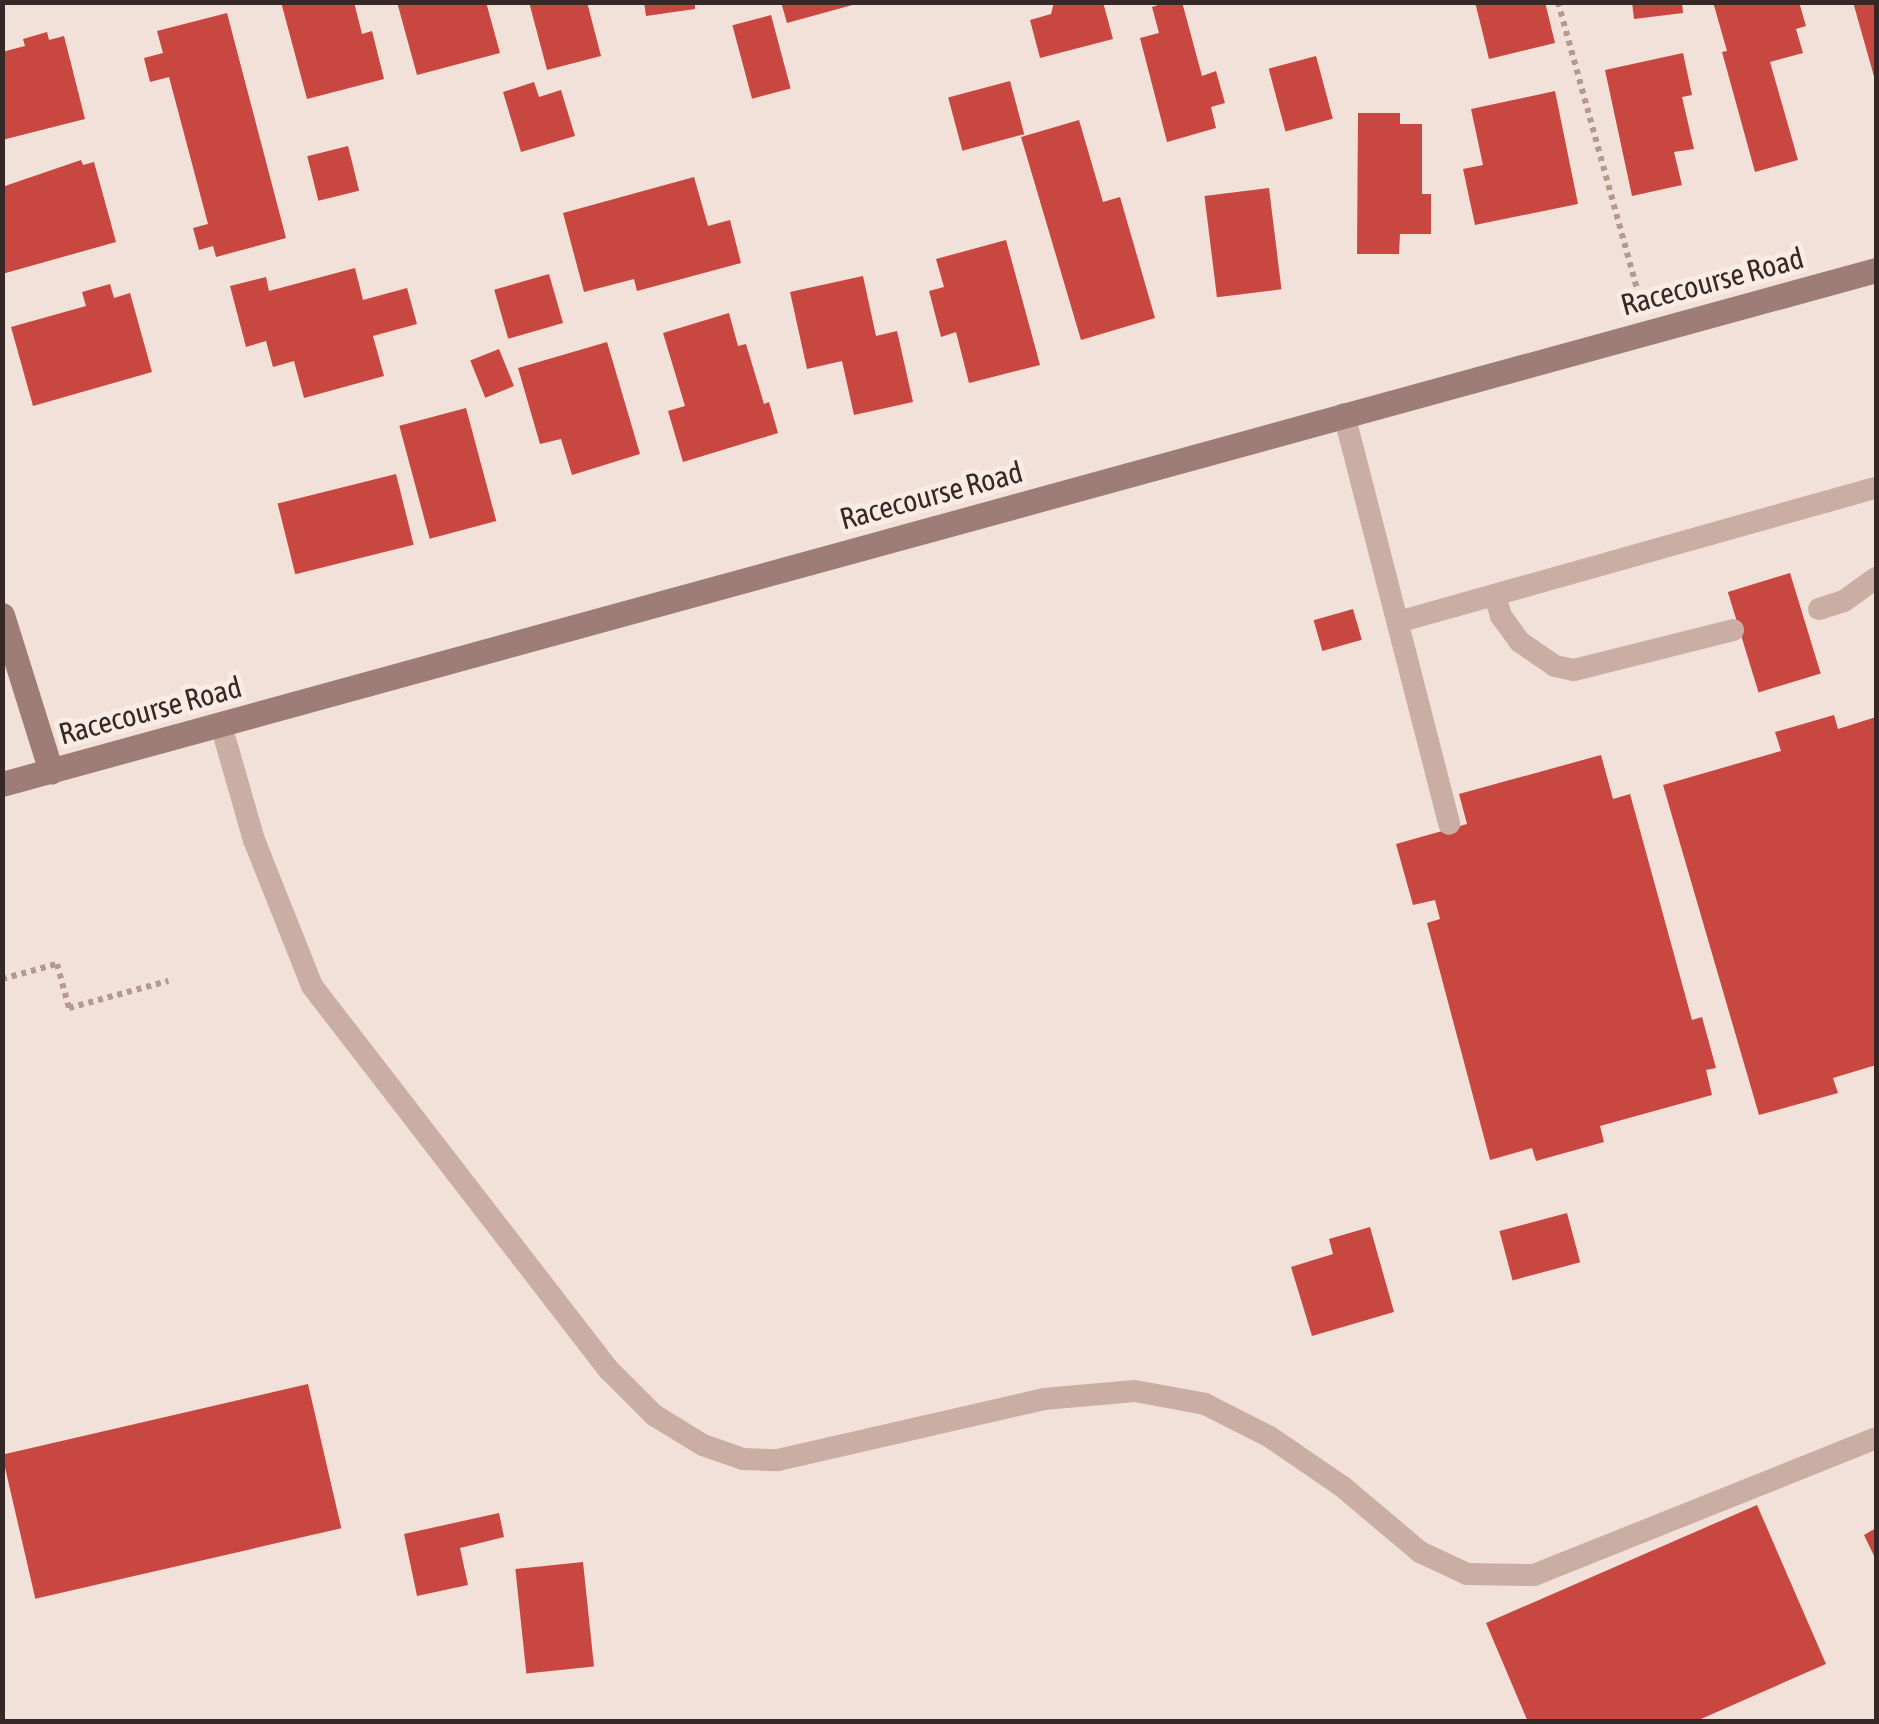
<!DOCTYPE html>
<html>
<head>
<meta charset="utf-8">
<style>
  body { margin:0 }
  #map { position:relative; width:1879px; height:1724px; overflow:hidden; background:#f2e1d8; font-family:"Asap Condensed",sans-serif }
  div>[style] { position:absolute }
  .building>* { inset:0; background:#c84740; transform-origin:0 0 }
  .path>* { height:6px; margin-top:-3px; transform-origin:0; background:repeating-linear-gradient(90deg,#b5988e 0 5px,transparent 0 10px) }
  .lane>* { height:22px; margin:-11px; padding:0 11px; transform-origin:11px; border-radius:11px; background:#caaea4 }
  .secondary>* { height:25px; margin:-12.5px; padding:0 12.5px; transform-origin:12.5px; border-radius:12.5px; background:#9d7d76 }
  span { translate:-50% -50%; white-space:nowrap; text-align:center; line-height:1.15; -webkit-text-stroke:10px #f9ece5; paint-order:stroke }
  .street-label { font-size:30px; color:#352826 }
  .frame { position:absolute; inset:0; border:5px solid #352826; pointer-events:none }
</style>
</head>
<body>
<div id="map">
  <div class="building">
    <div style="clip-path:polygon(281px 2px,354px 2px,362px 34px,372px 31px,384px 79px,307px 99px)"></div>
    <div style="clip-path:polygon(397px 2px,486px 2px,500px 53px,417px 75px)"></div>
    <div style="clip-path:polygon(529px 2px,587px 2px,601px 56px,547px 70px)"></div>
    <div style="clip-path:polygon(644px 2px,695px 2px,695px 9px,646px 16px)"></div>
    <div style="clip-path:polygon(781px 2px,856px 2px,856px 4px,787px 23px)"></div>
    <div style="clip-path:polygon(1054px 2px,1103px 2px,1113px 39px,1040px 58px,1030px 20px,1051px 14px)"></div>
    <div style="clip-path:polygon(1167px 2px,1182px 2px,1202px 76px,1216px 71px,1225px 103px,1211px 107px,1216px 128px,1167px 142px,1140px 38px,1159px 33px,1152px 7px)"></div>
    <div style="clip-path:polygon(1475px 2px,1545px 2px,1555px 43px,1489px 59px)"></div>
    <div style="clip-path:polygon(1632px 2px,1682px 2px,1683px 13px,1634px 19px)"></div>
    <div style="clip-path:polygon(1713px 2px,1799px 2px,1806px 26px,1796px 29px,1803px 53px,1770px 62px,1798px 160px,1755px 172px,1722px 52px,1727px 51px)"></div>
    <div style="clip-path:polygon(1853px 2px,1876px 2px,1876px 80px,1875px 80px)"></div>
    <div style="clip-path:polygon(227px 13px,286px 238px,216px 257px,213px 246px,199px 250px,193px 228px,208px 224px,169px 77px,150px 82px,144px 58px,163px 53px,157px 31px)"></div>
    <div style="left:771px;top:15px;width:76px;height:40px;rotate:75deg"></div>
    <div style="clip-path:polygon(47px 32px,49px 40px,64px 36px,85px 119px,2px 140px,2px 52px,25px 46px,23px 39px)"></div>
    <div style="clip-path:polygon(1683px 53px,1692px 95px,1682px 97px,1694px 149px,1674px 152px,1682px 185px,1632px 196px,1605px 70px)"></div>
    <div style="left:1316px;top:56px;width:65px;height:49px;rotate:75deg"></div>
    <div style="left:1010px;top:81px;width:55px;height:64px;rotate:75deg"></div>
    <div style="clip-path:polygon(534px 82px,539px 97px,561px 90px,575px 136px,521px 152px,503px 92px)"></div>
    <div style="clip-path:polygon(1555px 91px,1578px 204px,1475px 225px,1463px 169px,1483px 165px,1471px 109px)"></div>
    <div style="clip-path:polygon(1358px 113px,1400px 113px,1400px 124px,1422px 124px,1422px 194px,1431px 194px,1431px 234px,1400px 234px,1399px 254px,1357px 254px)"></div>
    <div style="clip-path:polygon(1079px 120px,1103px 202px,1120px 197px,1155px 318px,1081px 340px,1021px 137px)"></div>
    <div style="left:348px;top:146px;width:46px;height:42px;rotate:76deg"></div>
    <div style="clip-path:polygon(81px 160px,83px 165px,94px 162px,116px 242px,2px 274px,2px 187px)"></div>
    <div style="clip-path:polygon(694px 177px,708px 226px,730px 220px,741px 263px,637px 291px,634px 279px,584px 292px,563px 213px)"></div>
    <div style="left:1269px;top:188px;width:102px;height:65px;rotate:83deg"></div>
    <div style="clip-path:polygon(1006px 240px,1040px 365px,969px 383px,956px 332px,941px 337px,929px 291px,944px 287px,936px 259px)"></div>
    <div style="clip-path:polygon(355px 268px,363px 300px,407px 288px,417px 324px,373px 336px,384px 376px,304px 398px,294px 361px,273px 367px,266px 341px,246px 347px,230px 286px,266px 277px,269px 291px)"></div>
    <div style="left:549px;top:274px;width:51px;height:57px;rotate:74deg"></div>
    <div style="clip-path:polygon(863px 276px,876px 336px,897px 331px,913px 402px,854px 415px,842px 361px,807px 369px,790px 292px)"></div>
    <div style="clip-path:polygon(110px 284px,114px 298px,130px 293px,152px 372px,33px 406px,11px 327px,86px 306px,82px 292px)"></div>
    <div style="clip-path:polygon(729px 313px,738px 346px,746px 344px,764px 404px,769px 402px,778px 433px,683px 462px,668px 411px,685px 406px,663px 333px)"></div>
    <div style="clip-path:polygon(607px 342px,640px 454px,572px 475px,561px 439px,540px 444px,518px 368px)"></div>
    <div style="left:499px;top:349px;width:40px;height:31px;rotate:68deg"></div>
    <div style="left:466px;top:408px;width:117px;height:69px;rotate:75deg"></div>
    <div style="left:396px;top:474px;width:73px;height:122px;rotate:76deg"></div>
    <div style="left:1790px;top:573px;width:105px;height:65px;rotate:73deg"></div>
    <div style="left:1353px;top:609px;width:32px;height:41px;rotate:74deg"></div>
    <div style="clip-path:polygon(1834px 715px,1838px 729px,1876px 717px,1876px 1065px,1833px 1078px,1838px 1093px,1759px 1115px,1663px 785px,1781px 751px,1775px 732px)"></div>
    <div style="clip-path:polygon(1601px 755px,1613px 799px,1630px 794px,1692px 1020px,1702px 1017px,1716px 1068px,1706px 1070px,1712px 1095px,1600px 1126px,1604px 1142px,1536px 1161px,1532px 1148px,1490px 1160px,1427px 923px,1440px 919px,1435px 900px,1413px 905px,1396px 844px,1467px 824px,1459px 794px)"></div>
    <div style="left:1567px;top:1213px;width:51px;height:70px;rotate:75deg"></div>
    <div style="clip-path:polygon(1370px 1227px,1394px 1312px,1312px 1336px,1291px 1267px,1333px 1254px,1329px 1239px)"></div>
    <div style="left:308px;top:1384px;width:148px;height:314px;rotate:77deg"></div>
    <div style="clip-path:polygon(1757px 1505px,1826px 1664px,1694px 1722px,1528px 1722px,1486px 1623px)"></div>
    <div style="clip-path:polygon(499px 1513px,504px 1537px,460px 1548px,468px 1585px,417px 1596px,404px 1534px)"></div>
    <div style="clip-path:polygon(1876px 1528px,1876px 1560px,1864px 1535px)"></div>
    <div style="left:583px;top:1562px;width:105px;height:68px;rotate:84deg"></div>
  </div>
  <div class="path">
    <div style="left:1558px;top:2px;width:309px;rotate:74.6deg"></div>
    <div style="left:2px;top:979px;width:57px;rotate:-15.3deg"></div>
    <div style="left:57px;top:964px;width:46px;rotate:74.7deg"></div>
    <div style="left:69px;top:1008px;width:103px;rotate:-15.3deg"></div>
  </div>
  <div class="lane">
    <div style="left:1344px;top:414px;width:423px;rotate:75.6deg"></div>
    <div style="left:1495px;top:596px;width:21px;rotate:73deg"></div>
    <div style="left:1501px;top:616px;width:32px;rotate:54deg"></div>
    <div style="left:1520px;top:642px;width:42px;rotate:34.4deg"></div>
    <div style="left:1555px;top:666px;width:19px;rotate:12deg"></div>
    <div style="left:1574px;top:670px;width:164px;rotate:-14.1deg"></div>
    <div style="left:1819px;top:609px;width:26px;rotate:-18deg"></div>
    <div style="left:1844px;top:601px;width:39px;rotate:-36deg"></div>
    <div style="left:1398px;top:622px;width:496px;rotate:-15.7deg"></div>
    <div style="left:221px;top:725px;width:120px;rotate:74deg"></div>
    <div style="left:254px;top:840px;width:157px;rotate:68.3deg"></div>
    <div style="left:312px;top:986px;width:485px;rotate:52.3deg"></div>
    <div style="left:609px;top:1370px;width:64px;rotate:45deg"></div>
    <div style="left:654px;top:1415px;width:57px;rotate:31.5deg"></div>
    <div style="left:703px;top:1445px;width:42px;rotate:19.3deg"></div>
    <div style="left:743px;top:1459px;width:35px;rotate:2deg"></div>
    <div style="left:778px;top:1460px;width:273px;rotate:-12.9deg"></div>
    <div style="left:1044px;top:1399px;width:91px;rotate:-5deg"></div>
    <div style="left:1135px;top:1391px;width:71px;rotate:10.5deg"></div>
    <div style="left:1205px;top:1404px;width:73px;rotate:26.9deg"></div>
    <div style="left:1270px;top:1437px;width:88px;rotate:34.4deg"></div>
    <div style="left:1343px;top:1487px;width:101px;rotate:40.2deg"></div>
    <div style="left:1420px;top:1552px;width:52px;rotate:25.1deg"></div>
    <div style="left:1467px;top:1574px;width:67px;rotate:0.9deg"></div>
    <div style="left:1534px;top:1575px;width:368px;rotate:-21.8deg"></div>
  </div>
  <div class="secondary">
    <div style="left:2px;top:615px;width:164px;rotate:72.6deg"></div>
    <div style="left:2px;top:784px;width:1943px;rotate:-15.34deg"></div>
  </div>
  <div class="street-label">
    <span style="left:1712px;top:281px;rotate:-15deg">Racecourse Road</span>
    <span style="left:931px;top:495px;rotate:-15deg">Racecourse Road</span>
    <span style="left:150px;top:710px;rotate:-15deg">Racecourse Road</span>
  </div>
  <div class="frame"></div>
</div>
</body>
</html>
